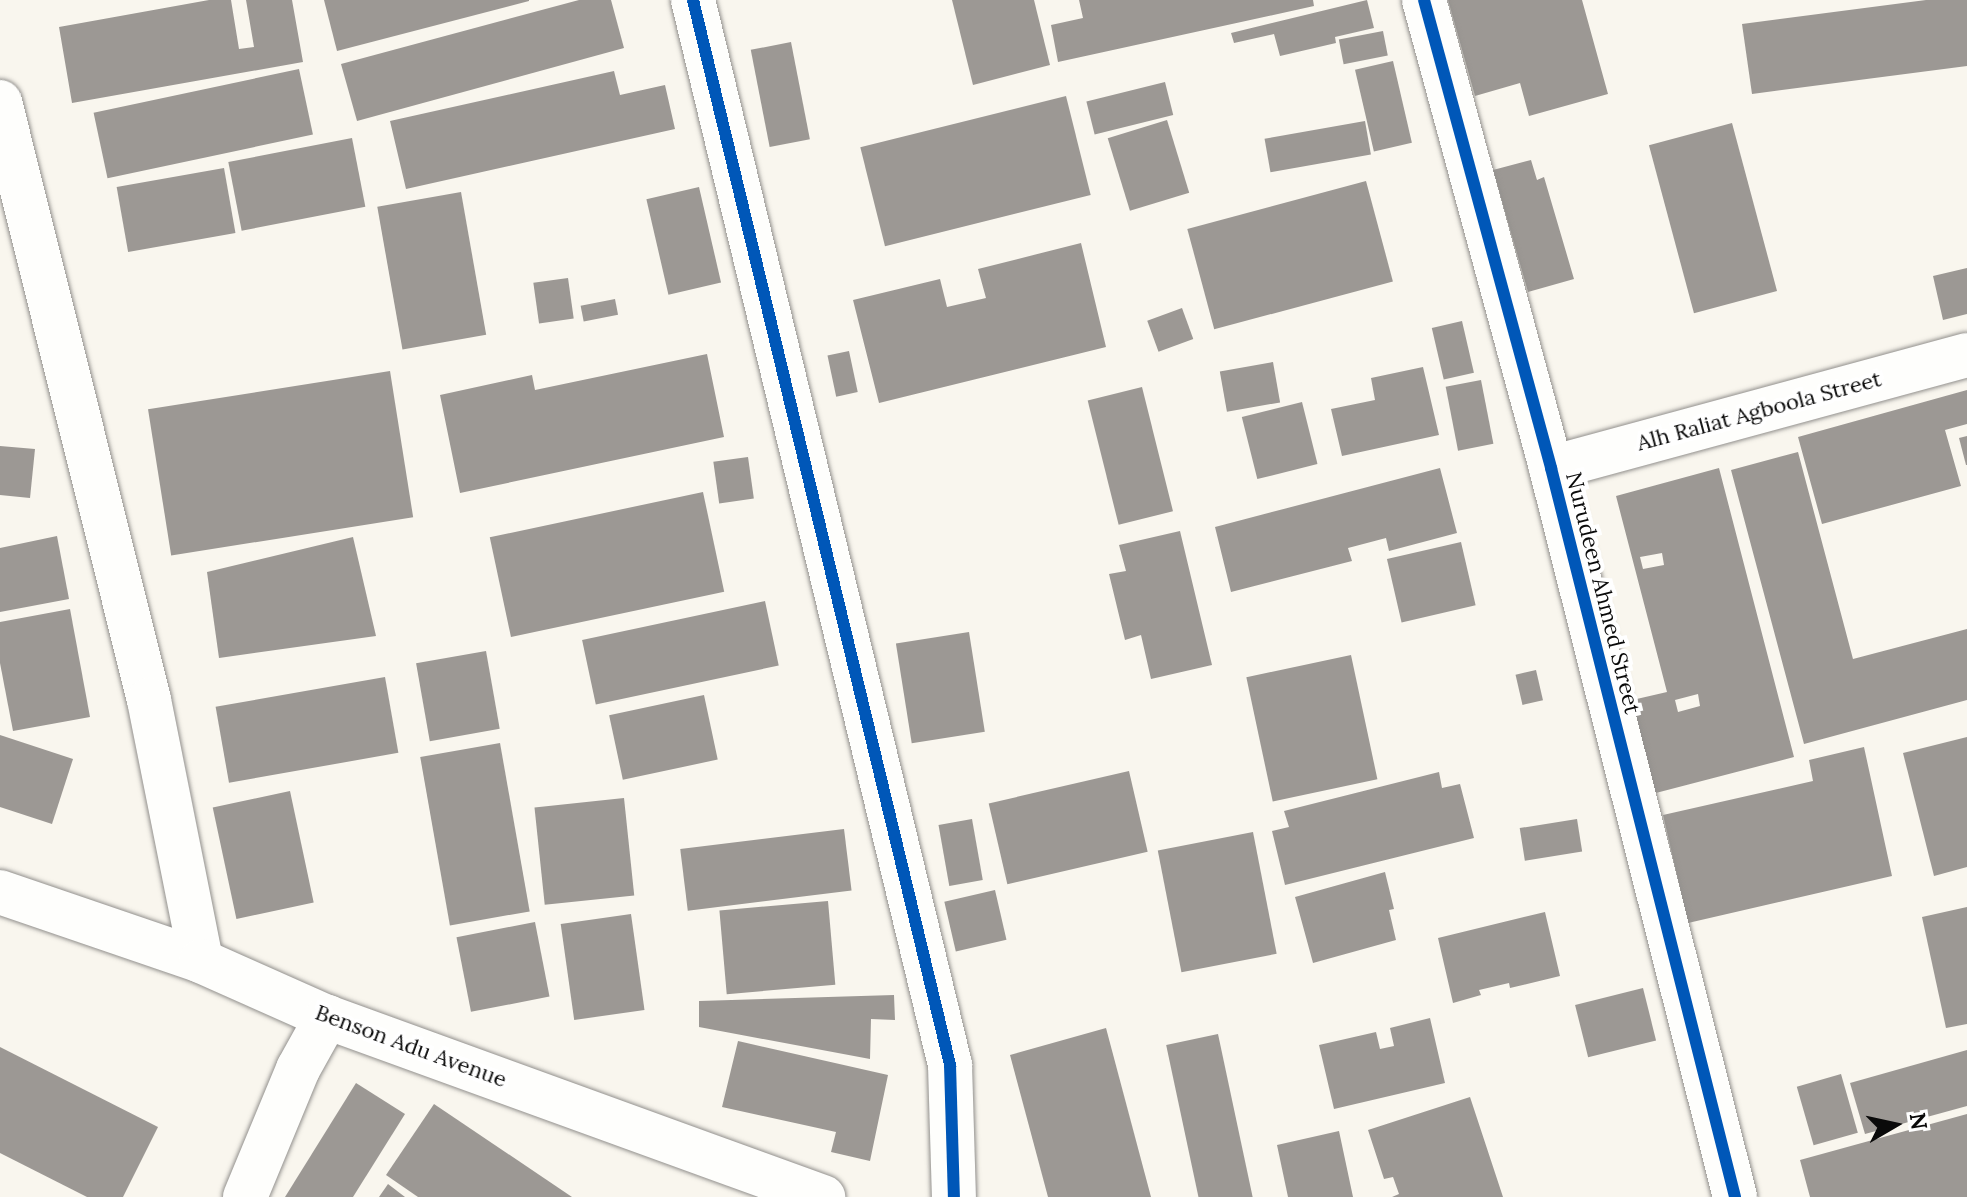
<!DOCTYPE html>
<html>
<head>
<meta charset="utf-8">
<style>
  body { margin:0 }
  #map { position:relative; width:1967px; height:1197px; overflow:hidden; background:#f9f6ee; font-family:Lora,serif }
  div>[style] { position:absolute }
  .building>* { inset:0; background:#9c9894; transform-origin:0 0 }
  .roads { filter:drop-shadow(0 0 2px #92908d) drop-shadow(0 0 2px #92908d) }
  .minor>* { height:44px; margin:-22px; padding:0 22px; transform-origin:22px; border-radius:22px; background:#fefefc }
  .cycleway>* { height:12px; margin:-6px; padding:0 6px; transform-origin:6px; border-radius:6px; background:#0057b8 }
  span { translate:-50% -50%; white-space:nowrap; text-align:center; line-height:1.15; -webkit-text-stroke:8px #fff; paint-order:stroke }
  .street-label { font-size:22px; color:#0a0a0a }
  .north { position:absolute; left:1855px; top:1085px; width:80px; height:80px; -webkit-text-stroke:6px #fff; paint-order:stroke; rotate:81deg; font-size:22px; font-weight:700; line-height:32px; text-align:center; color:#0a0a0a }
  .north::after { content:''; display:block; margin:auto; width:28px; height:36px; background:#0a0a0a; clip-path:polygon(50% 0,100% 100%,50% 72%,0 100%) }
</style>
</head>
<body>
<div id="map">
  <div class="building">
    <div style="clip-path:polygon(209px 0,231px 0,239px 49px,254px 47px,246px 0,292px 0,303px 62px,72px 103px,59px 27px)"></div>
    <div style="clip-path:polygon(324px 0,529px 0,529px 1px,337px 51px)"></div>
    <div style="clip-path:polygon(579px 0,611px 0,624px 48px,357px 121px,341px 64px)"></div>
    <div style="clip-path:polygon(952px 0,1034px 0,1050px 65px,973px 85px)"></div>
    <div style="clip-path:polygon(1079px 0,1313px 0,1314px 6px,1058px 62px,1051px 25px,1083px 18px)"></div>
    <div style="clip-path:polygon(1367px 0,1374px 28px,1335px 37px,1336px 43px,1280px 56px,1274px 34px,1234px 43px,1231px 33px)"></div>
    <div style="clip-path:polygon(1448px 0,1582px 0,1608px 94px,1529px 116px,1520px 83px,1475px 96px)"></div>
    <div style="clip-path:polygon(1926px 0,1967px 0,1967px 66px,1752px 94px,1742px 24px)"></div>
    <div style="left:1383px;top:31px;width:25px;height:45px;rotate:79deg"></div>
    <div style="left:791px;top:42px;width:99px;height:41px;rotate:79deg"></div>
    <div style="left:1393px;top:61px;width:84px;height:39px;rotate:77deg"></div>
    <div style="left:299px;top:69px;width:67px;height:210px;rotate:78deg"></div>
    <div style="clip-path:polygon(614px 71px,620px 95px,665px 85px,675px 129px,406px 189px,390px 121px)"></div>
    <div style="left:1165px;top:82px;width:34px;height:81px;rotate:76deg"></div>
    <div style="left:1066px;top:96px;width:102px;height:212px;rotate:76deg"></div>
    <div style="left:1167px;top:120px;width:76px;height:62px;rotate:73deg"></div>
    <div style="left:1365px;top:121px;width:34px;height:102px;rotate:80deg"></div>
    <div style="left:1732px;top:123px;width:174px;height:86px;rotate:75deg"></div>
    <div style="left:352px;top:138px;width:70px;height:126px;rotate:79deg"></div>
    <div style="clip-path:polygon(1531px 160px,1537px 180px,1544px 177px,1574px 279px,1528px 292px,1493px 170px)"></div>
    <div style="left:224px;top:168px;width:66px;height:109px;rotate:80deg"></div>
    <div style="left:1366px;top:181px;width:104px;height:185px;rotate:75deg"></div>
    <div style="left:699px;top:187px;width:98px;height:54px;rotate:77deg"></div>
    <div style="left:461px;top:192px;width:145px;height:85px;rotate:80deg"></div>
    <div style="clip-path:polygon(1081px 243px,1106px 347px,879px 403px,853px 300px,940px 279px,947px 307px,986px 298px,978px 269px)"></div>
    <div style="clip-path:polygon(1967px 268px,1967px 314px,1943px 320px,1933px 276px)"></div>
    <div style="left:568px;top:278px;width:41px;height:35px;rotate:82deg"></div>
    <div style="left:615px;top:299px;width:16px;height:35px;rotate:79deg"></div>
    <div style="left:1182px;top:308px;width:33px;height:37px;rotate:70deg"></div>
    <div style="left:1462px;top:321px;width:53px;height:31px;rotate:77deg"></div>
    <div style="left:849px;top:351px;width:42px;height:22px;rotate:78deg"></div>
    <div style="clip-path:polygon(707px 354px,724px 437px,460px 493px,440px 395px,532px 375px,535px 390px)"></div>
    <div style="left:1273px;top:362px;width:41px;height:54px;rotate:80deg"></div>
    <div style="clip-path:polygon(1423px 367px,1439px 435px,1342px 456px,1331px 409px,1375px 400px,1371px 378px)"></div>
    <div style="left:390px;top:371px;width:148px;height:245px;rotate:81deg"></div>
    <div style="left:1481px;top:380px;width:65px;height:36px;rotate:79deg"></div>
    <div style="left:1142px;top:387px;width:128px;height:56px;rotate:76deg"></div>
    <div style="clip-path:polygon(1967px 390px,1967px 424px,1945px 430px,1961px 486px,1822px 524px,1798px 437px)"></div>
    <div style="left:1302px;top:402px;width:64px;height:62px;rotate:76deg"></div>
    <div style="clip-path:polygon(1967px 436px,1967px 465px,1966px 465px,1959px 438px)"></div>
    <div style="clip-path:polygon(0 446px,35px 449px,30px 498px,0 495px)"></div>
    <div style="clip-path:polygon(1798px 452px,1853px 659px,1967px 629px,1967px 700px,1804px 744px,1731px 470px)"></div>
    <div style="left:748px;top:457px;width:42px;height:35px;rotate:82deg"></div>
    <div style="clip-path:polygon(1440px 468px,1457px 533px,1389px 551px,1386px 538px,1348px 548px,1352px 561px,1231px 592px,1215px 527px)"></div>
    <div style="clip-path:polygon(evenodd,1719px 468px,1794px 757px,1652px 794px,1628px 701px,1667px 692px,1616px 496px,1719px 468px,1662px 553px,1664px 565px,1643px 569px,1640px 557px,1662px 553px,1719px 468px,1698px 694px,1700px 706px,1678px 712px,1675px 700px,1698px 694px)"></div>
    <div style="left:703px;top:492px;width:102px;height:218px;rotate:78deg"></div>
    <div style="clip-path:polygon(1180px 531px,1212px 665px,1151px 679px,1141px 635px,1125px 640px,1109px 574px,1126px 571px,1119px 545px)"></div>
    <div style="clip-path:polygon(57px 536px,69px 599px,0 612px,0 548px)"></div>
    <div style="clip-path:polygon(353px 537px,376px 636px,219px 658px,207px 572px)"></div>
    <div style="left:1461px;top:542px;width:65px;height:76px;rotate:77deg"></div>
    <div style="left:765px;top:601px;width:66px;height:187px;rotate:78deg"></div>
    <div style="clip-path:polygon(70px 609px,90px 717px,13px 731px,0 663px,0 622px)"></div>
    <div style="left:969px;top:632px;width:101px;height:74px;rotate:81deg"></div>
    <div style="left:486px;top:651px;width:79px;height:71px;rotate:80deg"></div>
    <div style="left:1351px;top:655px;width:127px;height:107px;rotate:78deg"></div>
    <div style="left:1536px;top:670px;width:31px;height:21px;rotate:77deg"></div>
    <div style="left:385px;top:677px;width:77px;height:172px;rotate:80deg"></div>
    <div style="left:704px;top:695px;width:66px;height:97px;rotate:78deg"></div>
    <div style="clip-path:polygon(0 735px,73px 759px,52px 824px,0 807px)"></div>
    <div style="clip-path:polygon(1967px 737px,1967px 867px,1934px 876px,1903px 753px)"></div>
    <div style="left:500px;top:743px;width:171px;height:81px;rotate:80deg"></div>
    <div style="clip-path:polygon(1864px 747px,1892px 876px,1688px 923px,1663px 815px,1813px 781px,1809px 760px)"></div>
    <div style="left:1129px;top:771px;width:83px;height:144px;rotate:77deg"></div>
    <div style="clip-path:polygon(1439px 772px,1442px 788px,1460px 784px,1474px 838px,1285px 885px,1272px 831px,1289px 827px,1284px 811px)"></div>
    <div style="left:290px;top:791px;width:114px;height:79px;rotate:78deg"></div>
    <div style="left:624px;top:798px;width:98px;height:90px;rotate:84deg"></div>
    <div style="left:972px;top:819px;width:62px;height:34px;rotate:80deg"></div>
    <div style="left:1577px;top:819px;width:33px;height:58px;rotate:81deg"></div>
    <div style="left:844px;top:829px;width:62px;height:165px;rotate:83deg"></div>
    <div style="left:1253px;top:832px;width:124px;height:97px;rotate:79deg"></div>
    <div style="clip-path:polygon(1385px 872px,1394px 909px,1389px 910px,1396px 940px,1313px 963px,1295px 897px)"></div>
    <div style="left:995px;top:890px;width:51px;height:52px;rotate:77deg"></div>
    <div style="left:828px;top:901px;width:84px;height:109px;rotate:85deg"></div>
    <div style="clip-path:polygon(1967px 907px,1967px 1024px,1946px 1028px,1922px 917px)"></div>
    <div style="clip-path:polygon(1545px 912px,1560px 976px,1510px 988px,1509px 983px,1479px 990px,1481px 995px,1453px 1003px,1438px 938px)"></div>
    <div style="left:631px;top:914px;width:97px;height:71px;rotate:82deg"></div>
    <div style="left:535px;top:922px;width:76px;height:80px;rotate:79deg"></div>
    <div style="left:1643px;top:988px;width:54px;height:70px;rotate:76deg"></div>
    <div style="clip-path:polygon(894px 995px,895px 1020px,871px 1019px,870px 1059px,699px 1027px,699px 1001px)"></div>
    <div style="clip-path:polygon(1430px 1018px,1445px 1083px,1334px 1109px,1319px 1045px,1376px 1032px,1380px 1049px,1394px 1046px,1390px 1028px)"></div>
    <div style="clip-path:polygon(1106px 1028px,1151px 1197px,1048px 1197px,1010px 1055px)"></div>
    <div style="left:1218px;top:1034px;width:167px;height:53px;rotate:78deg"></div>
    <div style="clip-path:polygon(738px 1041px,888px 1075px,870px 1161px,831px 1152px,836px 1132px,722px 1107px)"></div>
    <div style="clip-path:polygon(0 1047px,158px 1127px,123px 1197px,87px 1197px,0 1153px)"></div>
    <div style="clip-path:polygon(1967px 1050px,1967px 1106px,1865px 1134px,1850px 1083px)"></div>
    <div style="left:1841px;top:1074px;width:61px;height:46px;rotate:74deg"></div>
    <div style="clip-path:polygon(356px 1083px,405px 1114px,353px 1197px,285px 1197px)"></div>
    <div style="clip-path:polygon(1470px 1097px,1503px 1197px,1392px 1197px,1399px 1194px,1393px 1177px,1384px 1179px,1368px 1130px)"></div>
    <div style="clip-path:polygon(434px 1104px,572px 1197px,418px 1197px,386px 1175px)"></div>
    <div style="clip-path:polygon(1967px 1114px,1967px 1197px,1810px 1197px,1800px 1160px)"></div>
    <div style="clip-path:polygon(1339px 1131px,1353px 1197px,1288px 1197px,1277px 1145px)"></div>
    <div style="clip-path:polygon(388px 1184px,405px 1197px,379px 1197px)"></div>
  </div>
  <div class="roads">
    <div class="minor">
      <div style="left:693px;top:0;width:1096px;rotate:76.43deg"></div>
      <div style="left:950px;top:1065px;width:132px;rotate:88.3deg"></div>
      <div style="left:1424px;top:0;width:485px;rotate:74.8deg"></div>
      <div style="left:1551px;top:468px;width:752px;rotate:75.83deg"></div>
      <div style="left:0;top:102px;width:616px;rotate:76.01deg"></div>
      <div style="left:149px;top:700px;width:266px;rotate:78.7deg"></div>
      <div style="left:1551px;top:468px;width:431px;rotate:-15.2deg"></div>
      <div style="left:0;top:892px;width:213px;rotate:18.9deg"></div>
      <div style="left:201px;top:961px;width:138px;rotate:24deg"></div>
      <div style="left:327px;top:1017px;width:528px;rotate:19.95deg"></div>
      <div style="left:245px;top:1197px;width:139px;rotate:-67.5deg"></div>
      <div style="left:298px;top:1069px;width:60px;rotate:-60.9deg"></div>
    </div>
  </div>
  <div class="cycleway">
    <div style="left:693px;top:0;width:1096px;rotate:76.43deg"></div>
    <div style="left:950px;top:1065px;width:132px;rotate:88.3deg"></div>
    <div style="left:1424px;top:0;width:485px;rotate:74.8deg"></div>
    <div style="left:1551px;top:468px;width:752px;rotate:75.83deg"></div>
  </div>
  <div class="street-label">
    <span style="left:1759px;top:411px;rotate:-15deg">Alh Raliat Agboola Street</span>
    <span style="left:1603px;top:593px;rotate:76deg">Nurudeen Ahmed Street</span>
    <span style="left:411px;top:1046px;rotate:20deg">Benson Adu Avenue</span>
  </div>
  <div class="north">N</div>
</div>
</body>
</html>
